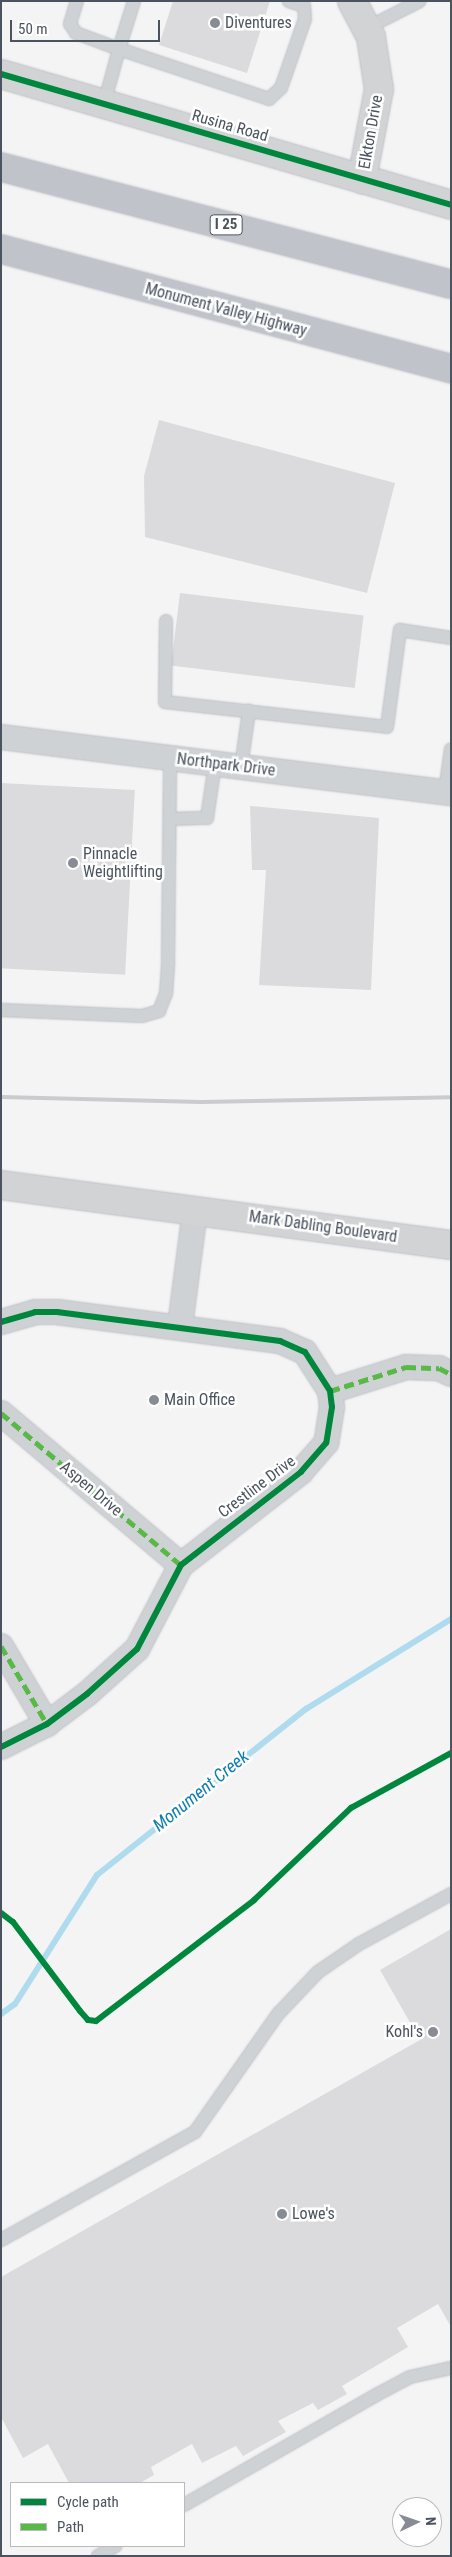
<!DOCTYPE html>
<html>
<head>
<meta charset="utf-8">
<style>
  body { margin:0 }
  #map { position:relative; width:452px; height:2557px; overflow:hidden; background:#f4f4f4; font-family:"Roboto Condensed",sans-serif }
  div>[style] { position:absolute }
  .stream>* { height:6px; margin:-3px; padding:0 3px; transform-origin:3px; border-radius:3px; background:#afdbee }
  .building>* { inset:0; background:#dbdbdd; transform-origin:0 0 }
  .roads { filter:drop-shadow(0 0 1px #b9bcc3) drop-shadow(0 0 1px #b9bcc3) }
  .lane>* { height:12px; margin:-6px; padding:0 6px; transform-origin:6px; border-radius:6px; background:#cfd2d5 }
  .street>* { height:24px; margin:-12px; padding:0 12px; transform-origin:12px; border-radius:12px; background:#cfd2d5 }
  .secondary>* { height:28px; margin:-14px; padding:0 14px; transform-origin:14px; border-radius:14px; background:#d1d3d5 }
  .highway>* { height:28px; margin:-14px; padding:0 14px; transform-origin:14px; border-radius:14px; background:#c0c4ca }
  .rail>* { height:4px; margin:-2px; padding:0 2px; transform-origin:2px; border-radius:2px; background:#cacbce }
  .quiet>* { height:5px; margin-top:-2.5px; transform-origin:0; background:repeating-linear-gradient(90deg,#58b947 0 10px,transparent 0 15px) }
  .cycleway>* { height:6px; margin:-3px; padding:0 3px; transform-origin:3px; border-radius:3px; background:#00873e }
  .dots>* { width:14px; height:14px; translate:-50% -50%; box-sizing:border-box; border:2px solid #fff; border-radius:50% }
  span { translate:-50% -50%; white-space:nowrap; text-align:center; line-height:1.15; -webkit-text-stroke:5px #fff; paint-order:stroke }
  .shield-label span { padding:1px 4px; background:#fff; border:1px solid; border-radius:4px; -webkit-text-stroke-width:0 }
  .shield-label { font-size:15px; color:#4a5360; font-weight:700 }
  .poi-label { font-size:16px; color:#4a5360 }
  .left { translate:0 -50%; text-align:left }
  .right { translate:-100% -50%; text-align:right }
  .street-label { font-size:16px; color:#4a5360 }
  .water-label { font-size:18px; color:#0e7db0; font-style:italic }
  .frame { position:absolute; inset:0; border:2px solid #4a5360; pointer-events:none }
  .legend { position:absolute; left:10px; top:2482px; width:175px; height:65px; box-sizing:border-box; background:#fff; border:1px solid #b7babf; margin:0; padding:6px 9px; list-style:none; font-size:15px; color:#4a5360 }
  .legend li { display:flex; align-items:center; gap:10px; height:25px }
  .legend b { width:25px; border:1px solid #b7babf }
  .north { position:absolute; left:392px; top:2497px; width:50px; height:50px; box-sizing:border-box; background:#fff; border:1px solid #b7babf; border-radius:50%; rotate:87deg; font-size:14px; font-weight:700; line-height:20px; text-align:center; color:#4a5360 }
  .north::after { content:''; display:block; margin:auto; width:18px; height:22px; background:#868b94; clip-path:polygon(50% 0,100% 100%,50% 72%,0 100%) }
  .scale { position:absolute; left:10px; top:20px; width:150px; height:22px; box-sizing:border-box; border:2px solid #4a5360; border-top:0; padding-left:6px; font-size:15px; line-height:18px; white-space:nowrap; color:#4a5360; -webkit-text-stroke:4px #fff; paint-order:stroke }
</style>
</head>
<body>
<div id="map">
  <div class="stream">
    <div style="left:1px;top:2014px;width:17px;rotate:-36deg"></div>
    <div style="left:15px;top:2004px;width:153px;rotate:-57.6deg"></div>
    <div style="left:97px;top:1875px;width:267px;rotate:-38.5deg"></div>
    <div style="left:306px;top:1709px;width:171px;rotate:-31.8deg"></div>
  </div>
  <div class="building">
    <div style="clip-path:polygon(173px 1px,270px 1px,247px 73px,159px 45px)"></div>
    <div style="clip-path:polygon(159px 420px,395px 483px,367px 593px,145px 537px,144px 476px)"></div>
    <div style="left:180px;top:593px;width:185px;height:73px;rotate:7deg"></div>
    <div style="left:1px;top:783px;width:134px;height:185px;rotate:3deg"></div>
    <div style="clip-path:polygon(250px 806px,379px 818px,371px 990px,259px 985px,266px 870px,252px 870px)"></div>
    <div style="clip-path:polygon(451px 1929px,451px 2327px,438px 2304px,397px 2328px,408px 2347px,342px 2386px,347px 2394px,318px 2410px,313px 2403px,278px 2421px,286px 2432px,243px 2456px,236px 2446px,202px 2463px,192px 2444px,151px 2467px,154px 2475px,140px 2483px,69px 2483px,48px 2444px,23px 2458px,1px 2417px,1px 2277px,420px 2040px,380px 1970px)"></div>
  </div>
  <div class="roads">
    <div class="lane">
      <div style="left:77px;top:1px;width:24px;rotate:107deg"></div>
      <div style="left:70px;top:24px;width:11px;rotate:56deg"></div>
      <div style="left:76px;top:33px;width:46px;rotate:20.4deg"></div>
      <div style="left:119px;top:49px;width:50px;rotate:-72.6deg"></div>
      <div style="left:367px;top:28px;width:59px;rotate:-27deg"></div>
      <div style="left:104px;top:104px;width:57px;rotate:-74.7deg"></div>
      <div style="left:119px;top:49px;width:158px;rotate:18.4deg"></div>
      <div style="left:269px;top:99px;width:16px;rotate:-43deg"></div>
      <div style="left:281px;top:88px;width:73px;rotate:-70.8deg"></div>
      <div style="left:305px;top:19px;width:13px;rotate:-94deg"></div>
      <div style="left:304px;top:6px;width:16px;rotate:-162deg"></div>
      <div style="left:166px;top:621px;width:81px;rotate:90.7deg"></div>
      <div style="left:165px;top:702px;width:223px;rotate:6.4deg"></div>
      <div style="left:387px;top:727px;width:98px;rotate:-82.4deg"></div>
      <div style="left:400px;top:630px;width:52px;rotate:8.9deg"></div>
      <div style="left:241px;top:767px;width:57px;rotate:-81.9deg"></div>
      <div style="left:445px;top:792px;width:43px;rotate:-82.1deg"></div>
      <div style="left:170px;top:819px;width:37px;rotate:-2deg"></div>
      <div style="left:207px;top:818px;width:55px;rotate:-81.6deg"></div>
      <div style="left:1px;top:1010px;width:141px;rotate:2.4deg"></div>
      <div style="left:142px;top:1016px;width:18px;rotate:-16deg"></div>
      <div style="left:159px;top:1011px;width:18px;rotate:-68deg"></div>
      <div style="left:166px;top:994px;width:32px;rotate:-86deg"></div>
      <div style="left:168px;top:962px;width:204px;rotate:-89.4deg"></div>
      <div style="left:1px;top:2240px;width:222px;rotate:-29.1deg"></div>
      <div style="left:195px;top:2132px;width:144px;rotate:-54.9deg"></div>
      <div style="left:278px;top:2014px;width:58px;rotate:-46.4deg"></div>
      <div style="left:318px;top:1972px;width:50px;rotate:-34.3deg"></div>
      <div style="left:359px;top:1944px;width:105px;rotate:-28.5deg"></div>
      <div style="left:184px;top:2505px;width:224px;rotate:-29.8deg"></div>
      <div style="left:378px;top:2394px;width:36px;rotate:-28deg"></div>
      <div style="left:410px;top:2377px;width:42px;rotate:-12.4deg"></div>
      <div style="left:98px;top:2556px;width:20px;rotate:-30deg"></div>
    </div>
    <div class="street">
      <div style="left:1px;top:737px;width:453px;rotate:7.1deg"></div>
      <div style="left:1px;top:1322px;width:35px;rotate:-16deg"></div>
      <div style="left:35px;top:1312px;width:22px"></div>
      <div style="left:57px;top:1312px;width:225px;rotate:7.4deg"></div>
      <div style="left:280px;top:1341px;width:27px;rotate:24deg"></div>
      <div style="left:305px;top:1352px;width:46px;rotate:57.3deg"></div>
      <div style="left:330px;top:1391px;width:16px;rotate:83deg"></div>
      <div style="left:332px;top:1407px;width:36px;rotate:99deg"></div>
      <div style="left:326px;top:1443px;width:38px;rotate:131deg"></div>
      <div style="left:301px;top:1472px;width:152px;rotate:142.2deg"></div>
      <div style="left:181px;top:1565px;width:95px;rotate:117.6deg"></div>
      <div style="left:137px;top:1649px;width:67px;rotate:138deg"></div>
      <div style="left:87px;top:1694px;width:50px;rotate:143.1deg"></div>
      <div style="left:47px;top:1724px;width:51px;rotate:153.4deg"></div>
      <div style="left:180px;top:1326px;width:117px;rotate:-82.6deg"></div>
      <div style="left:330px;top:1391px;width:80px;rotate:-17.5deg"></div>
      <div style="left:406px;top:1367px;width:33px;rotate:2deg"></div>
      <div style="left:439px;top:1368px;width:13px;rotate:27deg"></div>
      <div style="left:1px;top:1413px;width:236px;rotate:40.2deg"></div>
      <div style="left:1px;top:1646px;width:91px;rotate:59.5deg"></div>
    </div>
    <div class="secondary">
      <div style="left:352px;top:1px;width:41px;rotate:62.2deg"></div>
      <div style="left:371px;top:37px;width:53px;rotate:81.3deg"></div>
      <div style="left:379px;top:89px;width:92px;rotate:100.7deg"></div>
      <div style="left:1px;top:74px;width:469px;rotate:16.2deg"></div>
      <div style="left:1px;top:1185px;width:454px;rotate:7.6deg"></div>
    </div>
    <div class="highway">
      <div style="left:1px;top:167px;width:465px;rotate:14.6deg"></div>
      <div style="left:1px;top:249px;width:466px;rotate:14.9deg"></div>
    </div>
  </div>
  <div class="rail">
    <div style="left:1px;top:1097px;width:200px;rotate:1.4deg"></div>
    <div style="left:201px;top:1102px;width:250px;rotate:-1.1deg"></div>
  </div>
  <div class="quiet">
    <div style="left:330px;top:1391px;width:80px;rotate:-17.5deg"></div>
    <div style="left:406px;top:1367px;width:33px;rotate:2deg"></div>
    <div style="left:439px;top:1368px;width:13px;rotate:27deg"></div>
    <div style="left:1px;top:1413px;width:236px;rotate:40.2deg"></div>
    <div style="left:1px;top:1646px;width:91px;rotate:59.5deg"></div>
  </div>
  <div class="cycleway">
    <div style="left:1px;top:74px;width:469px;rotate:16.2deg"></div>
    <div style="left:1px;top:1322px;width:35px;rotate:-16deg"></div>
    <div style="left:35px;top:1312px;width:22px"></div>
    <div style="left:57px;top:1312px;width:225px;rotate:7.4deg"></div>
    <div style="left:280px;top:1341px;width:27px;rotate:24deg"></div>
    <div style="left:305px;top:1352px;width:46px;rotate:57.3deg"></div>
    <div style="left:330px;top:1391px;width:16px;rotate:83deg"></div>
    <div style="left:332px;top:1407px;width:36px;rotate:99deg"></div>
    <div style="left:326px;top:1443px;width:38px;rotate:131deg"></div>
    <div style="left:301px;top:1472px;width:152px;rotate:142.2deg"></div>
    <div style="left:181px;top:1565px;width:95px;rotate:117.6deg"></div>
    <div style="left:137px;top:1649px;width:67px;rotate:138deg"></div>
    <div style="left:87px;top:1694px;width:50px;rotate:143.1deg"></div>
    <div style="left:47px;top:1724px;width:51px;rotate:153.4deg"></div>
    <div style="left:1px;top:1913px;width:15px;rotate:37deg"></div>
    <div style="left:13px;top:1922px;width:111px;rotate:53deg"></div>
    <div style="left:80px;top:2011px;width:12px;rotate:48deg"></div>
    <div style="left:88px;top:2020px;width:8px;rotate:7deg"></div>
    <div style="left:96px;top:2021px;width:199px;rotate:-37.4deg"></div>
    <div style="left:254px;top:1900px;width:134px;rotate:-43.5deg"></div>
    <div style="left:351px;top:1808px;width:114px;rotate:-28.8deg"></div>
  </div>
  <div class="dots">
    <div style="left:215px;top:23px;background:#868b94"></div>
    <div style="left:73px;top:863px;background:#868b94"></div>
    <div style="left:154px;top:1400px;background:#868b94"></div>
    <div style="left:433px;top:2032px;background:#868b94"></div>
    <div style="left:282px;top:2214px;background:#868b94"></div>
  </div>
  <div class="shield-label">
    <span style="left:226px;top:225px">I 25</span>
  </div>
  <div class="poi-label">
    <span class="left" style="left:225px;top:23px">Diventures</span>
    <span class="left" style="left:83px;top:863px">Pinnacle<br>Weightlifting</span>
    <span class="left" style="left:164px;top:1400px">Main Office</span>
    <span class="right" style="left:423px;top:2032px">Kohl's</span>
    <span class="left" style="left:292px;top:2214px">Lowe's</span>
  </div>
  <div class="street-label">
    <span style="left:230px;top:126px;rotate:16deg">Rusina Road</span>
    <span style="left:371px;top:132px;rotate:-80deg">Elkton Drive</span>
    <span style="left:226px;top:310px;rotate:15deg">Monument Valley Highway</span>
    <span style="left:226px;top:765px;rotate:7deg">Northpark Drive</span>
    <span style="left:323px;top:1227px;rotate:8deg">Mark Dabling Boulevard</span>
    <span style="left:257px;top:1487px;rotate:-37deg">Crestline Drive</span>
    <span style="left:91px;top:1489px;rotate:40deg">Aspen Drive</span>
  </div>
  <div class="water-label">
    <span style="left:201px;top:1791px;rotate:-39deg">Monument Creek</span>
  </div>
  <div class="frame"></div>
  <ul class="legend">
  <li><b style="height:6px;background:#00873e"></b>Cycle path</li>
  <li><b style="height:6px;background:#58b947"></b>Path</li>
  </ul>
  <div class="north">N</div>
  <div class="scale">50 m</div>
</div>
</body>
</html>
